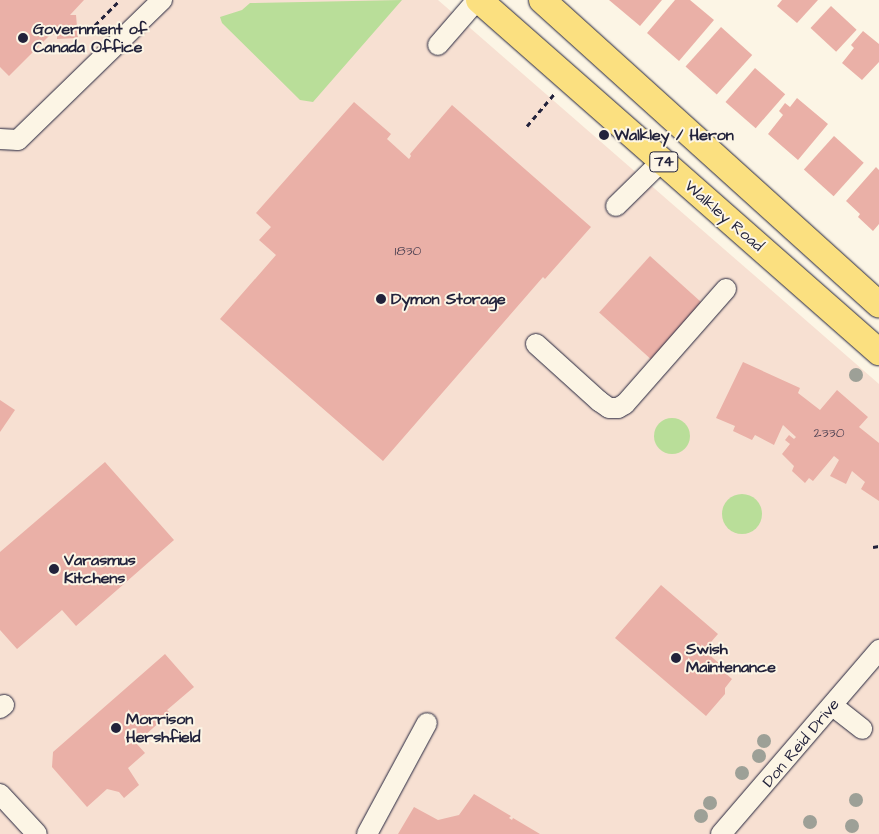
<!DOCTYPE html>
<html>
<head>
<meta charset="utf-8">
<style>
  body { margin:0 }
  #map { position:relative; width:879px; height:834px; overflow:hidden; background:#fcf5e5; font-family:"Architects Daughter",sans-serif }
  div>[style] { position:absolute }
  .built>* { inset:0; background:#f7e0d2 }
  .green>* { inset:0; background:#b9de99 }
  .round { border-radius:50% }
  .building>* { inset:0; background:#eab0a7; transform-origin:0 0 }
  .path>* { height:3px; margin-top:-1.5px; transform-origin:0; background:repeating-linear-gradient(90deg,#22223b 0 5px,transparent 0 9px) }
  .roads { filter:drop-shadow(0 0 1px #22223b) drop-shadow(0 0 1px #22223b) }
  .minor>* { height:20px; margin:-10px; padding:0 10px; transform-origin:10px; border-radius:10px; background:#fcf5e5 }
  .major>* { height:26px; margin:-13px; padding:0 13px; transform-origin:13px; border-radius:13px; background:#fbe080 }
  .trees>* { width:14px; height:14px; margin:-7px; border-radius:50%; background:#9da097 }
  .dots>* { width:14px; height:14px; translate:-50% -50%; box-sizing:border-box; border:2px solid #fcf5e5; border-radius:50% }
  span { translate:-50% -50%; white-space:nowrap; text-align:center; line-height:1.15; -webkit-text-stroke:4px #fcf5e5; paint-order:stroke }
  .number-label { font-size:14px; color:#544656 }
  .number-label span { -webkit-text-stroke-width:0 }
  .shield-label span { padding:1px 4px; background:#fcf5e5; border:1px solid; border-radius:4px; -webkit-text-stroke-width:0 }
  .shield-label { font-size:15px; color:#22223b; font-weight:700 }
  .poi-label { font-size:16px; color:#22223b; font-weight:700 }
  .left { translate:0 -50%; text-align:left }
  .street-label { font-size:16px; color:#22223b }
</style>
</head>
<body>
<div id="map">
  <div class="built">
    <div style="clip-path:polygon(0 0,438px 0,879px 384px,879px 834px,0 834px)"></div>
  </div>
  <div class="green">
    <div style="clip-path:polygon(402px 0,313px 102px,300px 100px,222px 23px,220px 17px,242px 10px,250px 3px)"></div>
    <div class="round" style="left:654px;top:418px;width:36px;height:36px"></div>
    <div class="round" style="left:722px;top:494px;width:40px;height:40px"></div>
  </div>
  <div class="building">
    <div style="clip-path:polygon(0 0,84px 0,70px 15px,76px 15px,78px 38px,57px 39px,57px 34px,50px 35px,9px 76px,0 67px)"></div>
    <div style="clip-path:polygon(609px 0,662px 0,640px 26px)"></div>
    <div style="clip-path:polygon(675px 0,690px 0,714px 20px,679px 61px,647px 33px)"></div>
    <div style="clip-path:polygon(782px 0,818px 0,797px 23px,777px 6px)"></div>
    <div style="left:831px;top:6px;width:35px;height:30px;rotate:43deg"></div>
    <div style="left:721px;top:27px;width:42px;height:53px;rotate:42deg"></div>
    <div style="clip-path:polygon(863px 31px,879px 44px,879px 62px,862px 80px,842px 63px,854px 48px,851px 45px)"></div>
    <div style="left:755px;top:68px;width:40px;height:45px;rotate:41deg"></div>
    <div style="clip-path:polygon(797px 98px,828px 124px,798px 160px,768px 134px,783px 115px,779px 111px,785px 103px,790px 107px)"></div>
    <div style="clip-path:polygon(354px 102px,391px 134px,387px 139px,409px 159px,411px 156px,410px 154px,452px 105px,591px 227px,545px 279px,543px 277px,383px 461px,220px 319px,276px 255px,259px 240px,271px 227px,256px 213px)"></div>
    <div style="left:834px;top:136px;width:40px;height:45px;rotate:42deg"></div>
    <div style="clip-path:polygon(876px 167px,879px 170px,879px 224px,873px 231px,858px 217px,860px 214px,846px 201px)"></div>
    <div style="left:650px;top:256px;width:72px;height:76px;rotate:42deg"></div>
    <div style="clip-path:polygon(743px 362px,800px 388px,798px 393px,820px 410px,837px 390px,868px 417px,859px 427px,879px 443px,879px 501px,861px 489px,865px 482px,852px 471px,846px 484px,830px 476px,839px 460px,834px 456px,813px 481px,809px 478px,805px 483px,792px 471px,794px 466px,782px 454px,790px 444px,785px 440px,789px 435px,794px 439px,796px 437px,783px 425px,774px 445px,755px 435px,752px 440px,733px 431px,735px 426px,716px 418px)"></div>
    <div style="clip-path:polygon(0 400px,15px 410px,0 432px)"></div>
    <div style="clip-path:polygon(105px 462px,174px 540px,76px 626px,62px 610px,17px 649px,0 630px,0 552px)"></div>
    <div style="clip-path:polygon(661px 585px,718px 634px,704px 650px,723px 667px,724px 672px,732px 679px,725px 688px,725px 694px,706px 716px,615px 638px)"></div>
    <div style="clip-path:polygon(165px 654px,194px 687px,167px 710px,170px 713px,136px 743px,145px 753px,128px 768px,139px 785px,124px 798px,119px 792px,107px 789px,87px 807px,52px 767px,53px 752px)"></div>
    <div style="clip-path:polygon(474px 794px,511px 816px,509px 818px,512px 820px,513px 818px,540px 834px,398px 834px,414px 807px,438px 820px,459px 815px)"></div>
  </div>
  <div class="path">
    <div style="left:102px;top:32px;width:10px;rotate:-135deg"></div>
    <div style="left:95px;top:25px;width:35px;rotate:-45deg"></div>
    <div style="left:527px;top:126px;width:42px;rotate:-49.8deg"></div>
    <div style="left:873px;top:547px;width:6px;rotate:-9deg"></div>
  </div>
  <div class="roads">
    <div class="minor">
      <div style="left:438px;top:45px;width:60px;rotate:-49.1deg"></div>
      <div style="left:0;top:139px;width:18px;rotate:3deg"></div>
      <div style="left:18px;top:140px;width:201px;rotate:-44.2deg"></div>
      <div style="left:616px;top:206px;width:64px;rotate:-44.4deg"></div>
      <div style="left:536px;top:344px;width:85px;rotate:42.1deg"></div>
      <div style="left:599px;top:401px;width:12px;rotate:35deg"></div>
      <div style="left:609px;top:408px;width:9px"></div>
      <div style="left:618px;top:408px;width:8px;rotate:-30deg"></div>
      <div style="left:625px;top:404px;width:153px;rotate:-48.7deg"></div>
      <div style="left:833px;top:706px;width:37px;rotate:38deg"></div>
      <div style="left:0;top:708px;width:5px;rotate:-37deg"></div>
      <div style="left:0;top:794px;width:54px;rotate:47.2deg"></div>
      <div style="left:367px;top:834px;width:126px;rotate:-61.6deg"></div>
      <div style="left:721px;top:834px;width:243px;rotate:-49.3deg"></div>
    </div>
    <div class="major">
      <div style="left:479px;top:0;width:533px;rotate:41.35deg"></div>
      <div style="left:542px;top:0;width:454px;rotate:42.1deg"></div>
    </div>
  </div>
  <div class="trees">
    <div style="left:856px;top:375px"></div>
    <div style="left:764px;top:741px"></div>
    <div style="left:759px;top:756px"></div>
    <div style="left:742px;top:773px"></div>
    <div style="left:856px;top:800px"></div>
    <div style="left:710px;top:803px"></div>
    <div style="left:701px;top:816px"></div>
    <div style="left:810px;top:822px"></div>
    <div style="left:852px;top:826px"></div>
  </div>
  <div class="dots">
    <div style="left:23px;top:38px;background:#22223b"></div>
    <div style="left:604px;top:135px;background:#22223b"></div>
    <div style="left:381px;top:299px;background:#22223b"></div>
    <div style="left:54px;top:569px;background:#22223b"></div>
    <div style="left:676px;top:658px;background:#22223b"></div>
    <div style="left:116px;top:728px;background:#22223b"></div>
  </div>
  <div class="number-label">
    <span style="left:408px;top:251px">1830</span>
    <span style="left:829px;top:433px">2330</span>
  </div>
  <div class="shield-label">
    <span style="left:664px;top:162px">74</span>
  </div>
  <div class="poi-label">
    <span class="left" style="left:33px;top:38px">Government of<br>Canada Office</span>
    <span class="left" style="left:614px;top:135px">Walkley / Heron</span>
    <span class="left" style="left:391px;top:299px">Dymon Storage</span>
    <span class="left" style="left:64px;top:569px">Varasmus<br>Kitchens</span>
    <span class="left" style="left:686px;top:658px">Swish<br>Maintenance</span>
    <span class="left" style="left:126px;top:728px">Morrison<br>Hershfield</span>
  </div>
  <div class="street-label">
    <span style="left:724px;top:216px;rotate:41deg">Walkley Road</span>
    <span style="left:801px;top:743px;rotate:-50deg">Don Reid Drive</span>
  </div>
</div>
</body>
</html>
